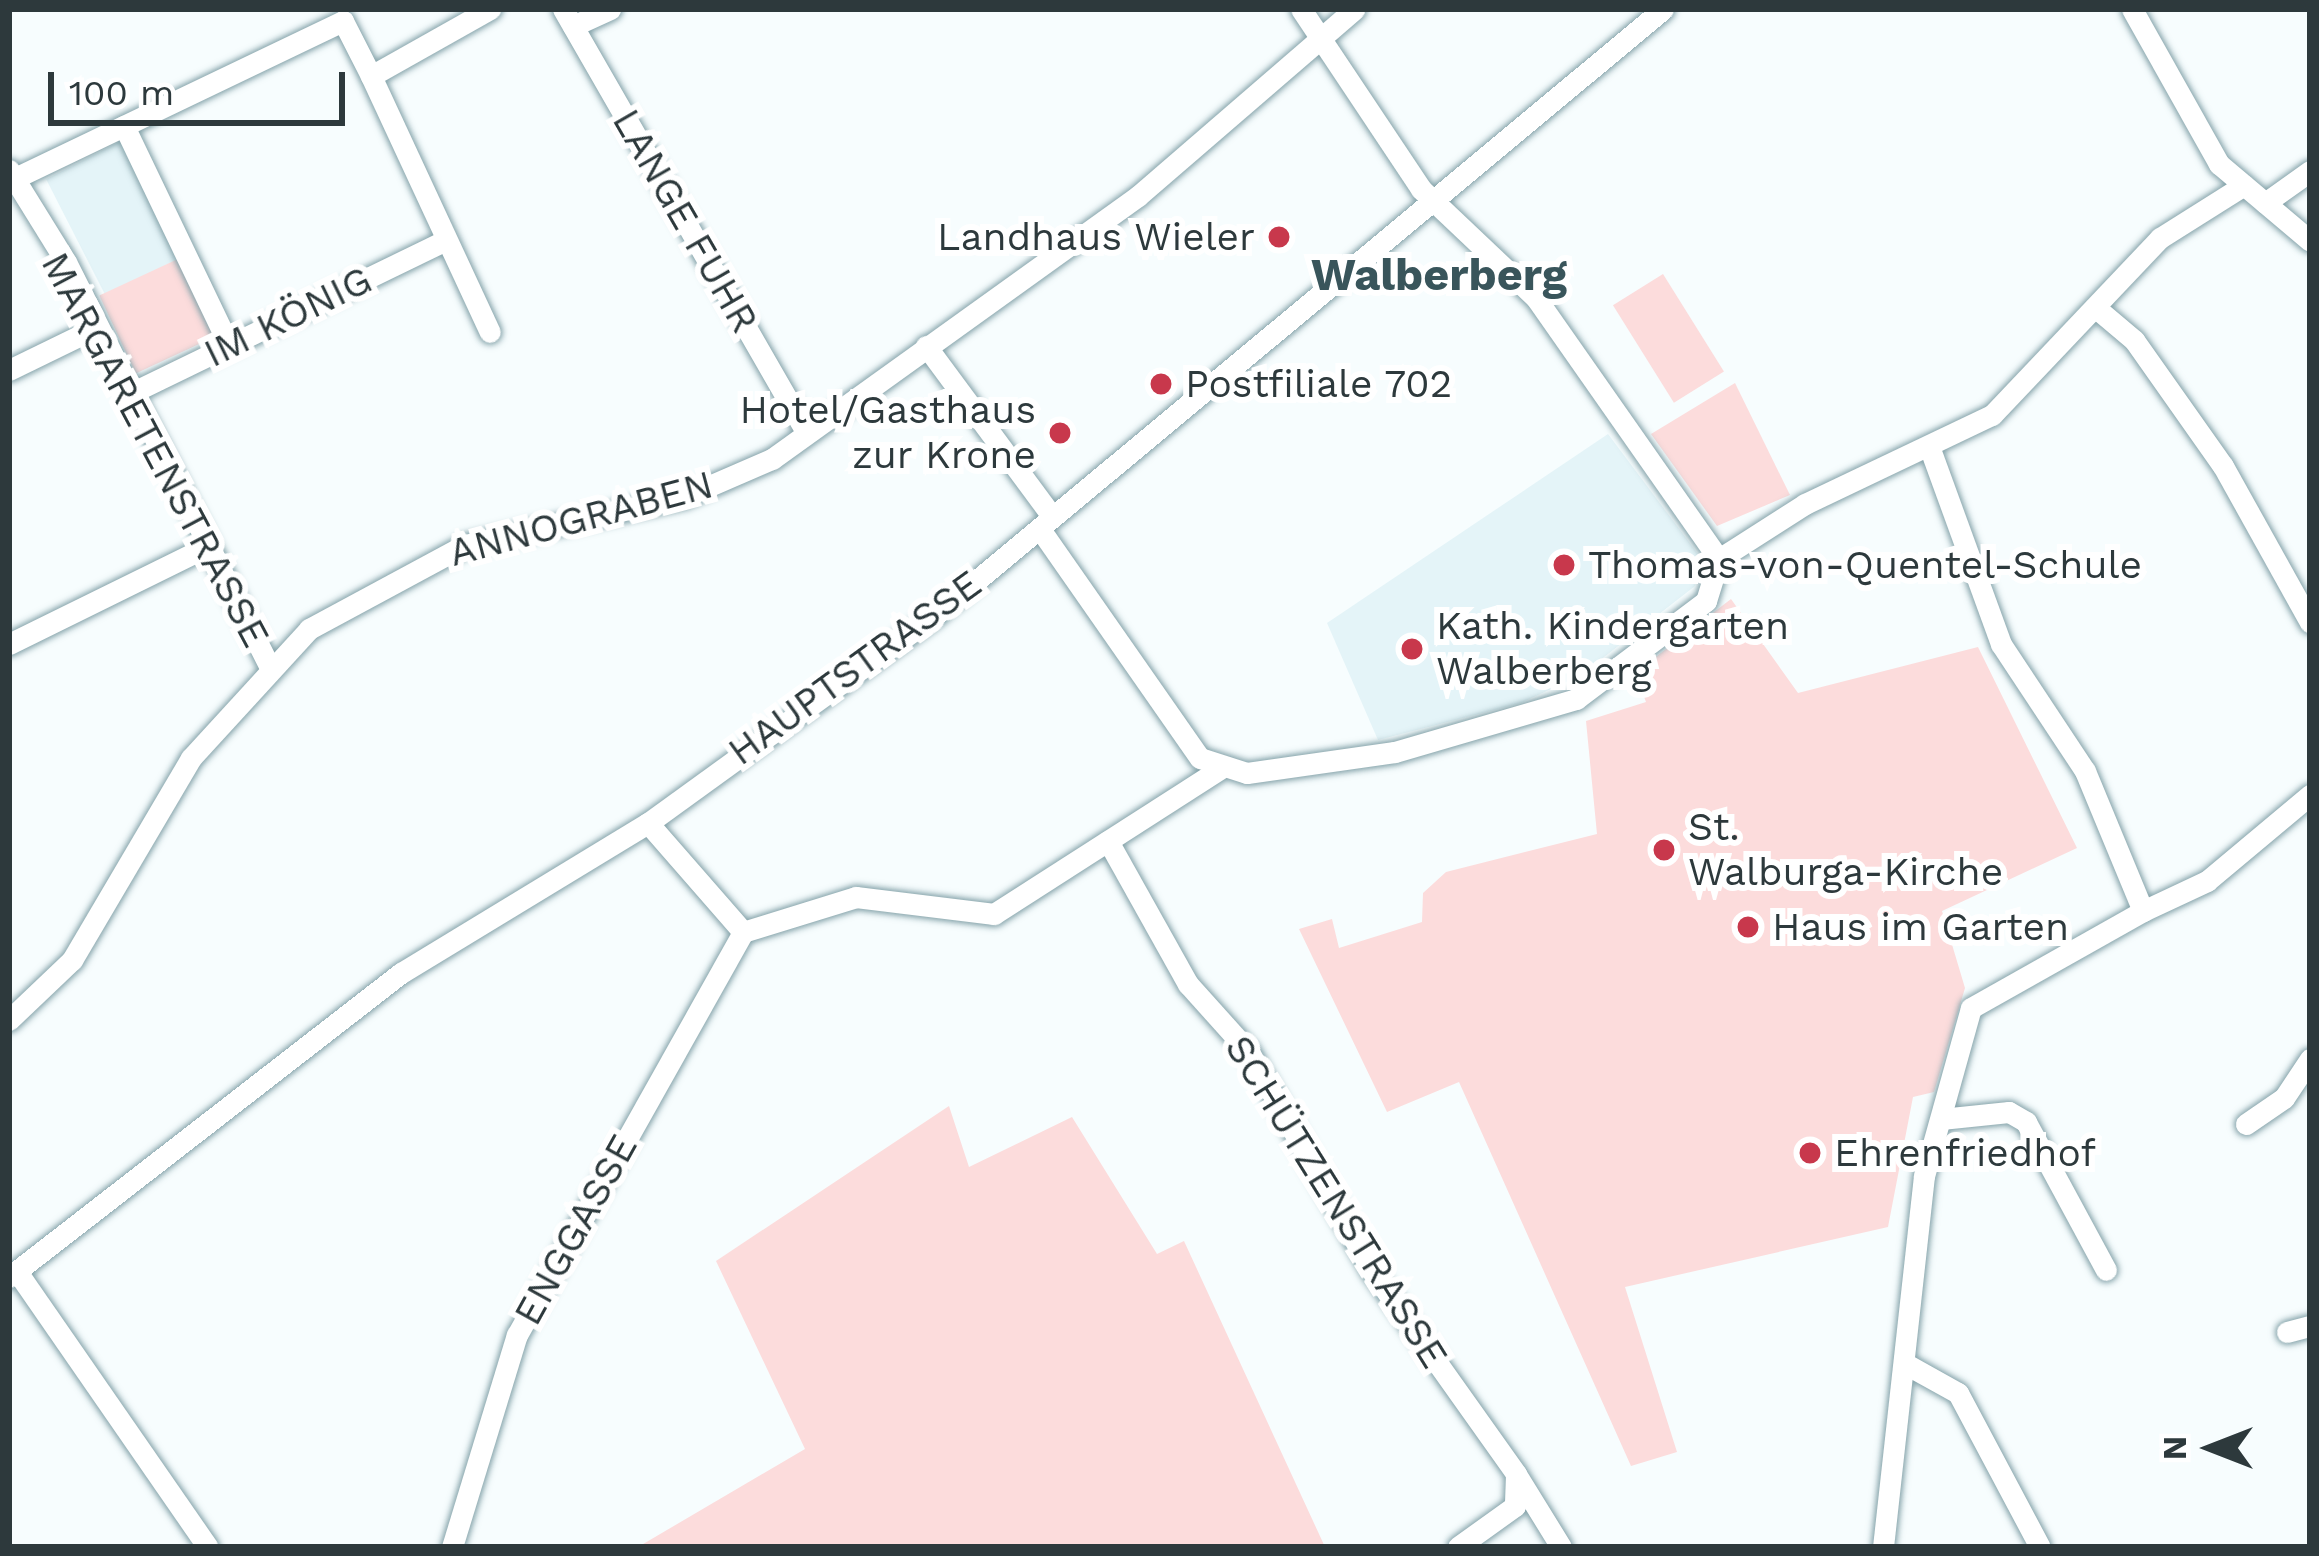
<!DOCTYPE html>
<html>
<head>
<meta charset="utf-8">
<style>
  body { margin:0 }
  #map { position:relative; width:2319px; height:1556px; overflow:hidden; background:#f7fdfe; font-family:"Work Sans",sans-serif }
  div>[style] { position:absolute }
  .built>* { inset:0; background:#e4f4f8; transform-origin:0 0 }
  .green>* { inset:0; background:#fcdcdc; transform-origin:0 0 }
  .roads { filter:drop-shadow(0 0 3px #85a3aa) drop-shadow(0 0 3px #85a3aa) }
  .street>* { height:21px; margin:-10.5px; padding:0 10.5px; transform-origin:10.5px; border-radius:10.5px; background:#fff }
  .dots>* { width:33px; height:33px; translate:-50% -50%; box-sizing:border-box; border:6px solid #fff; border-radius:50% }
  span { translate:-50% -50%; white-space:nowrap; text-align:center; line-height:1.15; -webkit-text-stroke:12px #fff; paint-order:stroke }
  .street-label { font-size:39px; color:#2d393c }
  .poi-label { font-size:39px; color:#2d393c }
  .right { translate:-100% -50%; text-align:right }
  .left { translate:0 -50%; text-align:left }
  .quarter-label { font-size:45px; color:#39555b; font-weight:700 }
  .frame { position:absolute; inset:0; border:12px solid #2d393c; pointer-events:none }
  .north { position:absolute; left:2151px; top:1388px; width:120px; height:120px; -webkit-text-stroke:9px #fff; paint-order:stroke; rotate:270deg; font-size:33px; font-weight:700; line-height:48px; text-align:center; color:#2d393c }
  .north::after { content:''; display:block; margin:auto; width:42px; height:54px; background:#2d393c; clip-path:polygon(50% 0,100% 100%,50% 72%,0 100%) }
  .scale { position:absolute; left:48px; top:72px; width:297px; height:54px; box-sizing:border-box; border:6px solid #2d393c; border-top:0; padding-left:15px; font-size:36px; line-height:42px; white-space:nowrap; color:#2d393c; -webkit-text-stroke:9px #fff; paint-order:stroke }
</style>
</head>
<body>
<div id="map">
  <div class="built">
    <div style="left:121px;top:141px;width:131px;height:84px;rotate:63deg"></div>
    <div style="clip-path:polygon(1608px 434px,1701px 558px,1695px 586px,1581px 675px,1521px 703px,1378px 740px,1327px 623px)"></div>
  </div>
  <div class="green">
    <div style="left:180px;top:258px;width:86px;height:89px;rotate:65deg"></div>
    <div style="left:1663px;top:274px;width:115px;height:59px;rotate:58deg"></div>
    <div style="clip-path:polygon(1735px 383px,1790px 495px,1717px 526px,1651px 434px)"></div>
    <div style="clip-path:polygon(1731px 599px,1798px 693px,1978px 647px,2077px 848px,1942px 911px,1965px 988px,1934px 1092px,1913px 1097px,1888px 1227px,1625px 1287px,1677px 1452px,1631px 1466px,1459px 1082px,1387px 1112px,1299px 929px,1332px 919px,1339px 948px,1422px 922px,1423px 893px,1446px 872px,1597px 834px,1586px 721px,1646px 702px,1635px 673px)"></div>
    <div style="clip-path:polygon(949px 1106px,969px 1167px,1072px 1117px,1157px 1254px,1184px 1241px,1325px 1547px,638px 1547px,805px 1449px,716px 1261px)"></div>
  </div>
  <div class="roads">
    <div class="street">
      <div style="left:563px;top:9px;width:489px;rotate:60.1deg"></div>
      <div style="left:1301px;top:9px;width:216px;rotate:56.3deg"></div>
      <div style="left:1421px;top:189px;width:158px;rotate:43.5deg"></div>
      <div style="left:1536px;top:298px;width:319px;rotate:55deg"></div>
      <div style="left:2132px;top:9px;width:178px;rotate:60.7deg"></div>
      <div style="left:2219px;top:164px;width:119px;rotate:40.2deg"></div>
      <div style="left:573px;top:26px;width:41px;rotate:-24.7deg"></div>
      <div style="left:371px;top:76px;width:282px;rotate:65.1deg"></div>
      <div style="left:124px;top:126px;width:243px;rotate:64.4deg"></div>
      <div style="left:9px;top:170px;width:108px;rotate:58.2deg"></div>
      <div style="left:66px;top:262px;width:452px;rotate:63.3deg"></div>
      <div style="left:13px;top:179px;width:366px;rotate:-25.6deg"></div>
      <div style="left:343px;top:21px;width:62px;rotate:63deg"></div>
      <div style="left:371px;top:76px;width:137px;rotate:-29.4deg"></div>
      <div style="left:2265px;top:203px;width:55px;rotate:-35.4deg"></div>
      <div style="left:2096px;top:308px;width:50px;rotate:40.1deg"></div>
      <div style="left:2134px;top:340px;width:154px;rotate:54.8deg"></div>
      <div style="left:2223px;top:466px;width:179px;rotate:60.9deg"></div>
      <div style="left:926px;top:346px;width:210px;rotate:53.5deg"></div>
      <div style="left:9px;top:370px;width:96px;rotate:-26deg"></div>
      <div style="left:129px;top:394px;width:352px;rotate:-25.9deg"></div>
      <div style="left:1040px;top:529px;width:279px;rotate:55.1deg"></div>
      <div style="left:1200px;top:758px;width:49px;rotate:17.7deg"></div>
      <div style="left:1247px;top:773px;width:149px;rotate:-8.1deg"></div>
      <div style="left:1395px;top:752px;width:189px;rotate:-16.3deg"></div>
      <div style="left:1576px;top:699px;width:163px;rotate:-37deg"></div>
      <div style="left:1706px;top:601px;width:44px;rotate:-72.8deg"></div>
      <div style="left:1719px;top:559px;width:102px;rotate:-32.6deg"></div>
      <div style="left:1805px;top:504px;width:207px;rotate:-25.5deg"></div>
      <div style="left:1992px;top:415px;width:244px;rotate:-46.5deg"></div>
      <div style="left:2160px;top:238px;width:99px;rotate:-32.2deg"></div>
      <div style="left:9px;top:644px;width:217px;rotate:-26.2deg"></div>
      <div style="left:648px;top:823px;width:145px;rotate:48.9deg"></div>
      <div style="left:1108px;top:841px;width:164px;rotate:60.8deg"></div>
      <div style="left:1188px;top:984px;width:91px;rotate:48.1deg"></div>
      <div style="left:1249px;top:1052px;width:251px;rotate:60.7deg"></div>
      <div style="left:1372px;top:1271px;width:249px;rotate:54.6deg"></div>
      <div style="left:1516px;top:1474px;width:32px;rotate:92deg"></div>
      <div style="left:1515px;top:1506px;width:70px;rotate:144.3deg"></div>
      <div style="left:2143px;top:911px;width:71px;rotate:-25.1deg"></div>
      <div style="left:2207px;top:881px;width:134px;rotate:-39.9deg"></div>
      <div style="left:743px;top:932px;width:118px;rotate:-17.2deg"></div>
      <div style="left:856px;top:897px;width:139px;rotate:7deg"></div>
      <div style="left:994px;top:914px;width:269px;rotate:-32.7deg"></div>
      <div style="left:9px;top:1020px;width:87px;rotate:-43.6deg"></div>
      <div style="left:72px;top:960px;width:234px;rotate:-59.5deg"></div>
      <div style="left:191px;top:758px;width:175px;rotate:-47.5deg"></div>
      <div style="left:309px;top:629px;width:177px;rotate:-28.3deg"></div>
      <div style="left:465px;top:545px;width:224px;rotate:-12.4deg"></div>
      <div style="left:684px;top:497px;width:96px;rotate:-23.4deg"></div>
      <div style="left:772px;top:459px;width:451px;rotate:-35.7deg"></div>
      <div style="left:1138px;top:196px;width:286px;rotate:-40.8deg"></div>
      <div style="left:1941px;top:1119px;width:68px;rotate:-5.9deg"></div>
      <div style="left:2009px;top:1112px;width:20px;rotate:30deg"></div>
      <div style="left:2026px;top:1122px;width:168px;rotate:61.6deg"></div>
      <div style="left:2246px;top:1124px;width:46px;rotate:-34.4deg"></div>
      <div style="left:2284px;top:1098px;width:47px;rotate:-56.3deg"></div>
      <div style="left:18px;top:1273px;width:333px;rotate:55.3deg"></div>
      <div style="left:9px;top:1277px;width:496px;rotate:-37.8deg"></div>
      <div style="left:401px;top:973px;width:289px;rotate:-31.3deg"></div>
      <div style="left:648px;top:823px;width:354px;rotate:-35.9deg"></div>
      <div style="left:935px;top:615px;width:947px;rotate:-39.77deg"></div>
      <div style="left:2287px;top:1332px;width:24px;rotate:-15deg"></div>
      <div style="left:1904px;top:1363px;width:62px;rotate:29.1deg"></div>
      <div style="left:1958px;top:1393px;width:174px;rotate:62deg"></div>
      <div style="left:1516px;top:1474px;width:86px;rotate:58.3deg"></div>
      <div style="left:452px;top:1547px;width:222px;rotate:-73deg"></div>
      <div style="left:517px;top:1335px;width:462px;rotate:-60.7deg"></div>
      <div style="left:1883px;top:1547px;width:373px;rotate:-83.7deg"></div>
      <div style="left:1924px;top:1176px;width:174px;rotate:-74.4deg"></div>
      <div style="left:1971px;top:1008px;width:197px;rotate:-29.4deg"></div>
      <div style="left:2143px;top:911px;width:152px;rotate:-112.5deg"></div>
      <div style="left:2085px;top:771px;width:152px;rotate:-123.5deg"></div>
      <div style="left:2001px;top:644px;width:204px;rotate:-110deg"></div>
    </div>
  </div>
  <div class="dots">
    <div style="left:1279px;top:237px;background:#c8384c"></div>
    <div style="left:1161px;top:384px;background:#c8384c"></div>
    <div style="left:1060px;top:433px;background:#c8384c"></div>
    <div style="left:1564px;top:565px;background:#c8384c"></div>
    <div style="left:1412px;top:649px;background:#c8384c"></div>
    <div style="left:1664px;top:850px;background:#c8384c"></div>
    <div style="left:1748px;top:927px;background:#c8384c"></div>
    <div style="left:1810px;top:1153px;background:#c8384c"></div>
  </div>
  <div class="street-label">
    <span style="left:685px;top:221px;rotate:60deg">LANGE FUHR</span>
    <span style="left:288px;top:317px;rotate:-26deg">IM KÖNIG</span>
    <span style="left:155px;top:450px;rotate:62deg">MARGARETENSTRASSE</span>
    <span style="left:581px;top:519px;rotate:-15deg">ANNOGRABEN</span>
    <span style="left:855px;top:668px;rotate:-36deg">HAUPTSTRASSE</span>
    <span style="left:1336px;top:1202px;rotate:58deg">SCHÜTZENSTRASSE</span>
    <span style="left:576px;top:1230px;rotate:-61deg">ENGGASSE</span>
  </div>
  <div class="poi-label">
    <span class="right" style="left:1255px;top:237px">Landhaus Wieler</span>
    <span class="left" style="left:1185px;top:384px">Postfiliale 702</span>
    <span class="right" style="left:1036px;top:433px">Hotel/Gasthaus<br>zur Krone</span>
    <span class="left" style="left:1588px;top:565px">Thomas-von-Quentel-Schule</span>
    <span class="left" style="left:1436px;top:649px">Kath. Kindergarten<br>Walberberg</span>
    <span class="left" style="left:1688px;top:850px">St.<br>Walburga-Kirche</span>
    <span class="left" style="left:1772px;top:927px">Haus im Garten</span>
    <span class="left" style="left:1834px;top:1153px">Ehrenfriedhof</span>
  </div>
  <div class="quarter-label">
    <span style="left:1439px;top:275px">Walberberg</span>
  </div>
  <div class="frame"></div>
  <div class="north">N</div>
  <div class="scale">100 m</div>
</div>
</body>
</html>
